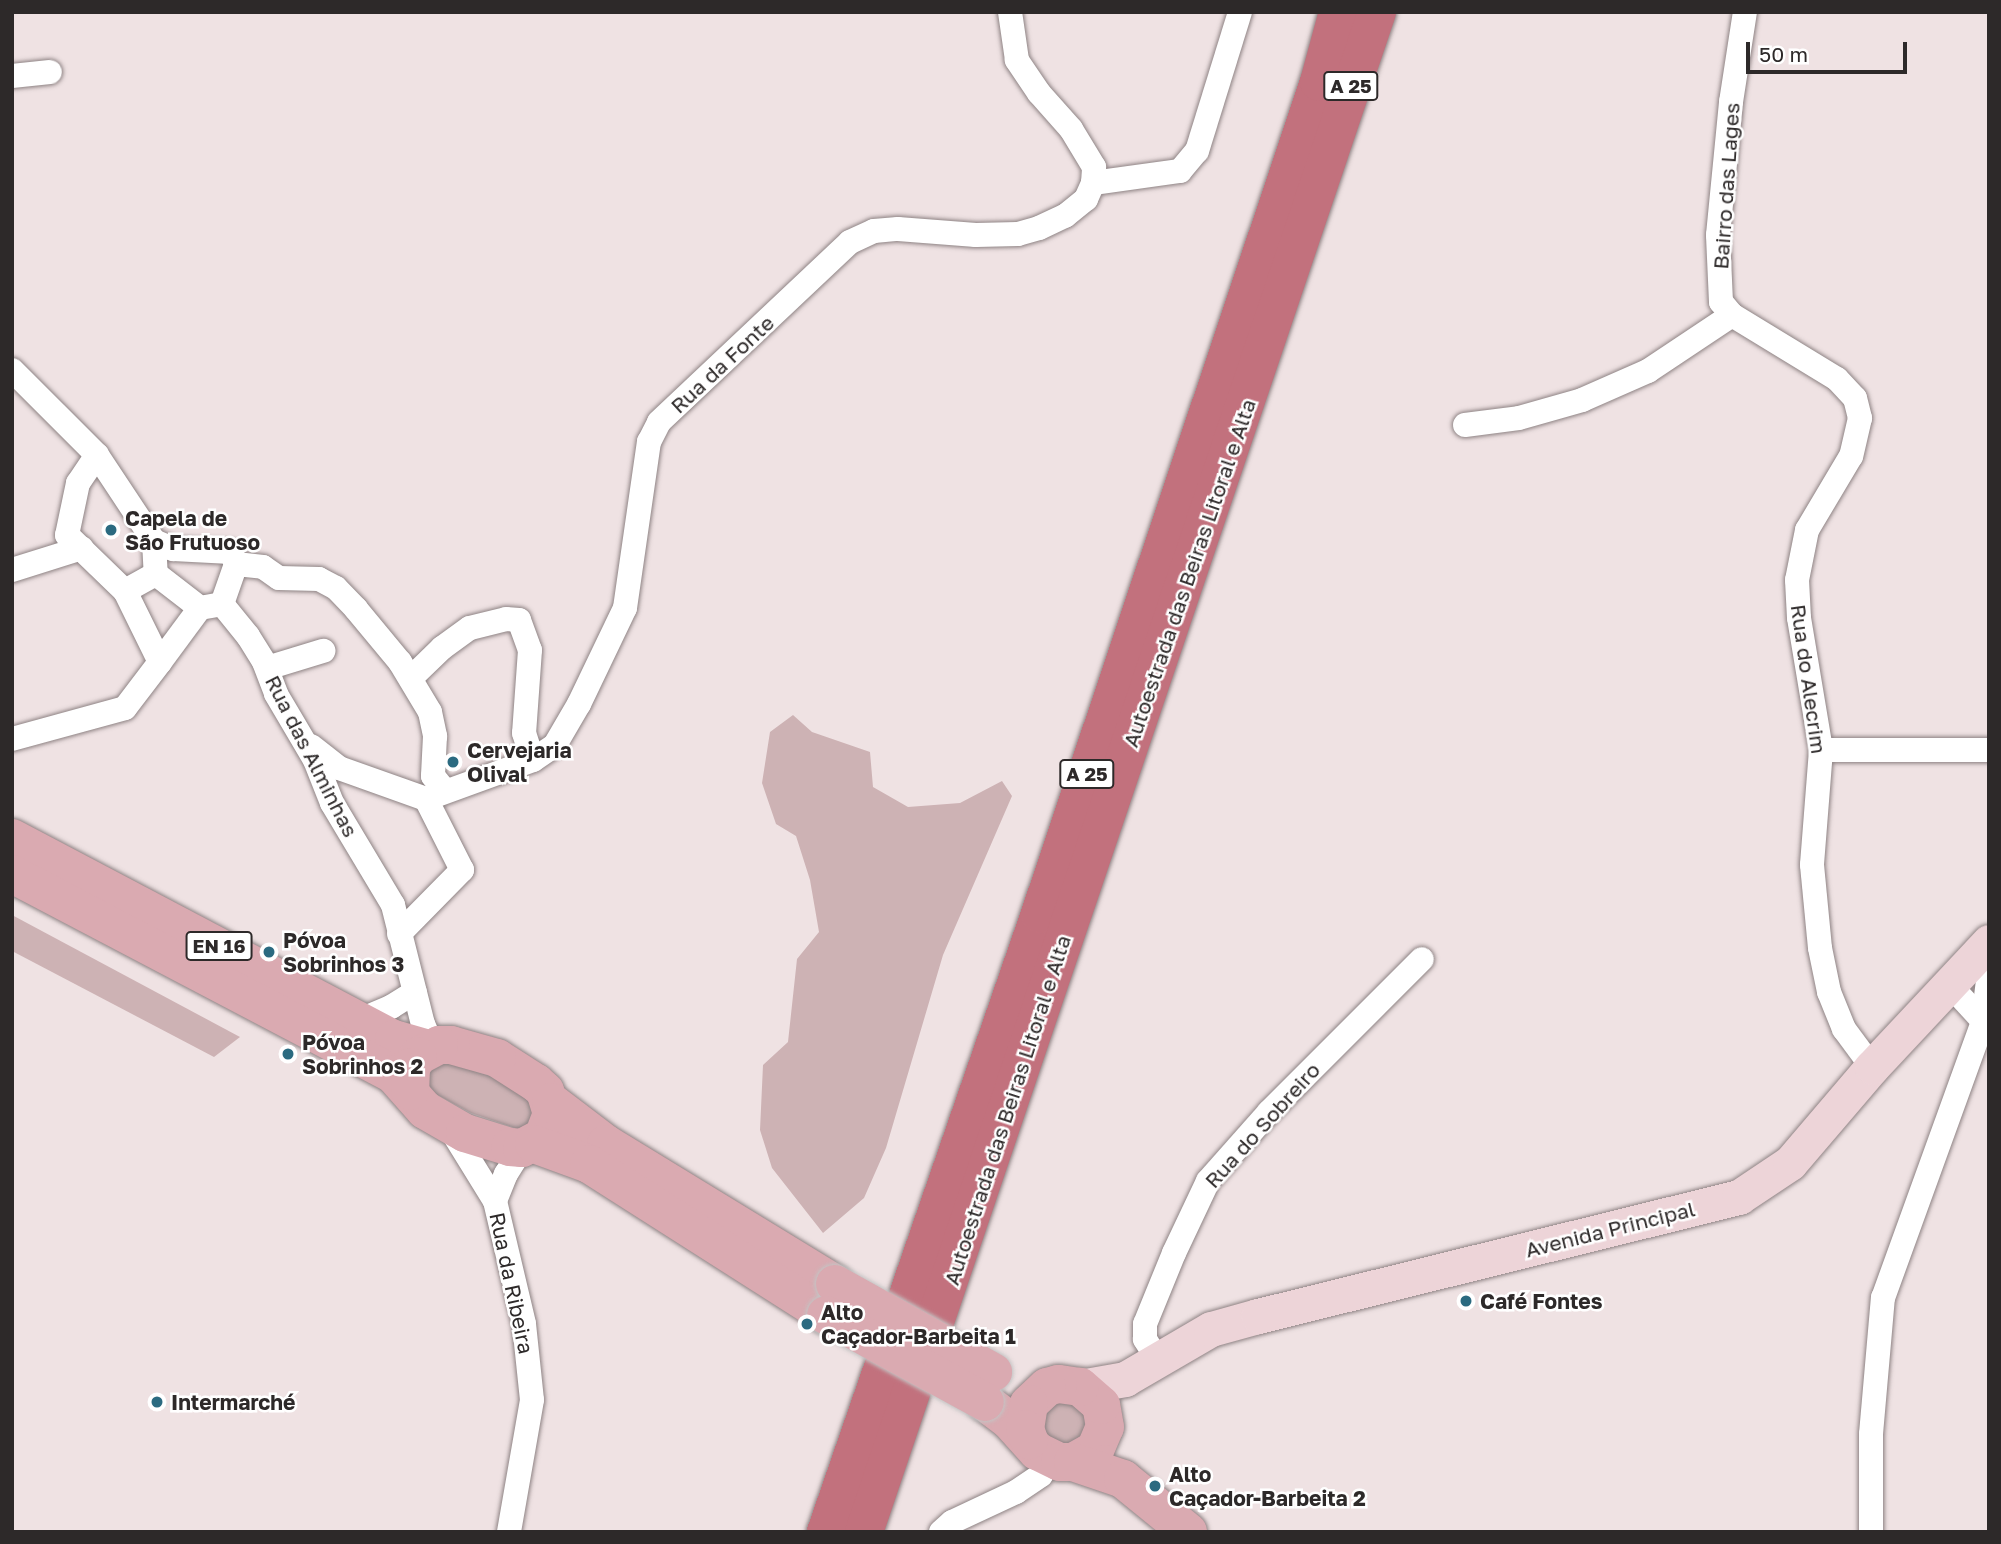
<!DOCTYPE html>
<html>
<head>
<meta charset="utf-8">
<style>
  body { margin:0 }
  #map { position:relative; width:2001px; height:1544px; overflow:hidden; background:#efe2e3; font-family:"Golos Text",sans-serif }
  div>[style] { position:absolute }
  .green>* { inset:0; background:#cdb2b4 }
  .roads { filter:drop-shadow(0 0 2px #8e8384) drop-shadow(0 0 2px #8e8384) }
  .street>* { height:24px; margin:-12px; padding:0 12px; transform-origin:12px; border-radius:12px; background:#fff }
  .secondary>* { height:35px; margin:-17.5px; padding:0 17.5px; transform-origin:17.5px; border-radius:17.5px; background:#edd4d8 }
  .primary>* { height:38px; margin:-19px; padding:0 19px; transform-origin:19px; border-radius:19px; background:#daaab1 }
  .highway>* { height:38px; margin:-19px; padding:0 19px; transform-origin:19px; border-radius:19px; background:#c2717d }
  .bridges { filter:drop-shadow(0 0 2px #c4c3c3) drop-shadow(0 0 2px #c4c3c3) }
  .primary-bridge>* { height:38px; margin:-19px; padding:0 19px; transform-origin:19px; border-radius:19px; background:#daaab1 }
  .dots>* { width:19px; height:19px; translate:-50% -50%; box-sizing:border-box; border:4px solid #fff; border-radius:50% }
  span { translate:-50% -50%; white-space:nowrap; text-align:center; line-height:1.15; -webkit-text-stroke:5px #fff; paint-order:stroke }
  .shield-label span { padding:2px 5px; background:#fff; border:2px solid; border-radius:5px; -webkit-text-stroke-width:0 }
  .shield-label { font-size:19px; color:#2d2929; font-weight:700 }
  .street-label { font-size:21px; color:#2d2929 }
  .poi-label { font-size:21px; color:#2d2929; font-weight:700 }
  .left { translate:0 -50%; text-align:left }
  .frame { position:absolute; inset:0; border:14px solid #2d2929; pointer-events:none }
  .scale { position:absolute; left:1746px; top:42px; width:161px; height:32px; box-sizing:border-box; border:4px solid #2d2929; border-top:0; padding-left:9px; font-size:21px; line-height:24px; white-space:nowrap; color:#2d2929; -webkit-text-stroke:5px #fff; paint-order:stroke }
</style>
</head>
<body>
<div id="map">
  <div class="green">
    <div style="clip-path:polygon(793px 715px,812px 732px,870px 752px,873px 787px,908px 807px,960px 803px,1002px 781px,1012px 796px,943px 955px,886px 1148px,864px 1198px,823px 1233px,772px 1168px,760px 1130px,763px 1065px,788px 1042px,797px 959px,819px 932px,810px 880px,796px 836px,776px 824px,762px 783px,770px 732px)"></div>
    <div style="clip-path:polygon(12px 915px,240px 1037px,214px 1057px,12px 951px)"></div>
    <div style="clip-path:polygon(442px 1061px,490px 1076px,528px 1098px,535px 1121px,518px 1129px,471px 1113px,434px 1093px,429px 1089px,427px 1072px)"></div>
    <div style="clip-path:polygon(1060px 1397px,1089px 1412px,1082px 1444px,1048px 1445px,1040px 1412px)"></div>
  </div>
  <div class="roads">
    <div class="street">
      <div style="left:12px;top:76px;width:38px;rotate:-6deg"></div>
      <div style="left:1093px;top:183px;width:88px;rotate:-7.9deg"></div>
      <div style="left:1180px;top:171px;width:26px;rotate:-50deg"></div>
      <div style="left:1197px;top:151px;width:145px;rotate:-72.8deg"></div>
      <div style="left:1732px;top:315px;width:17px;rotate:-130deg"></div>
      <div style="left:1721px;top:302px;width:67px;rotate:-92.6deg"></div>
      <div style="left:1718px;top:235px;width:134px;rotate:-84.4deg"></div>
      <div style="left:1731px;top:102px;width:91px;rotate:-81.2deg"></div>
      <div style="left:12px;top:370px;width:120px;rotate:45deg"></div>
      <div style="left:97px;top:455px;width:103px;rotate:56.5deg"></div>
      <div style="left:154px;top:541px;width:33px;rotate:87deg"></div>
      <div style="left:1465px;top:425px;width:54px;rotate:-7.4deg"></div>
      <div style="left:1519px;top:418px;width:66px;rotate:-15.9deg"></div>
      <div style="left:1582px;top:400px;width:72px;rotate:-23.7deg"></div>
      <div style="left:1648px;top:371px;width:101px;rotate:-33.7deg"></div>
      <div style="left:1732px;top:315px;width:123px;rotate:31.4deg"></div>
      <div style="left:1837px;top:379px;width:26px;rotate:47deg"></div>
      <div style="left:1855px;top:398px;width:21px;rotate:76deg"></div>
      <div style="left:1860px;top:418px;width:39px;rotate:103deg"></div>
      <div style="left:1851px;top:456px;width:86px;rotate:120.7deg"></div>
      <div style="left:1807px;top:530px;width:51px;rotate:101.3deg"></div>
      <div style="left:1797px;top:580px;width:38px;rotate:87deg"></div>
      <div style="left:1799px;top:618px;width:134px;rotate:80.5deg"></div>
      <div style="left:1821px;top:750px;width:115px;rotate:94.5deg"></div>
      <div style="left:1812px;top:865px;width:83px;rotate:84.5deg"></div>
      <div style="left:1820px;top:948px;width:45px;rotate:78.4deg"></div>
      <div style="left:1829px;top:992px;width:40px;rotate:68deg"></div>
      <div style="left:1844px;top:1029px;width:47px;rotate:53.6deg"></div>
      <div style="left:97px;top:455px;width:34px;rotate:124deg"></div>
      <div style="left:78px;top:483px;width:53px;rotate:101.9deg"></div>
      <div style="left:67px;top:535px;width:81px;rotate:44deg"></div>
      <div style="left:125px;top:591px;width:35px;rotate:-29deg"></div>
      <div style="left:156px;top:574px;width:56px;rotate:37.7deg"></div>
      <div style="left:154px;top:541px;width:21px;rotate:23deg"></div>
      <div style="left:173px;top:549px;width:58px;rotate:3deg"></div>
      <div style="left:231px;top:552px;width:13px;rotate:67deg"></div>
      <div style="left:236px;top:564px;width:27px;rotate:6deg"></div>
      <div style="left:263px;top:567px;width:19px;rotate:35deg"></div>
      <div style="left:279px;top:578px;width:40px;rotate:1.4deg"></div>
      <div style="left:319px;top:579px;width:19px;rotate:28deg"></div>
      <div style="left:336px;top:588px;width:29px;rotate:46deg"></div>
      <div style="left:356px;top:609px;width:69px;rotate:50.3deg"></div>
      <div style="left:400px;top:662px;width:58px;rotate:59deg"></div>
      <div style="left:430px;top:712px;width:25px;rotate:78deg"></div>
      <div style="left:435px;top:736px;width:40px;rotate:92.9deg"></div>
      <div style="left:433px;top:776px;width:19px;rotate:51deg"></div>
      <div style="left:12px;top:570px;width:73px;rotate:-17.4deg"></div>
      <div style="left:125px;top:591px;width:79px;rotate:63.8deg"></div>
      <div style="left:160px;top:662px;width:67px;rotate:-53.5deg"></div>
      <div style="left:222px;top:604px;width:42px;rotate:-70.7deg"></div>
      <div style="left:200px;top:608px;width:22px;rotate:-10deg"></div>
      <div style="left:222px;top:604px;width:41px;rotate:50.9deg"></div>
      <div style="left:248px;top:636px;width:31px;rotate:58deg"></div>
      <div style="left:264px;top:662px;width:34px;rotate:69deg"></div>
      <div style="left:276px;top:694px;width:77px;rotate:59.4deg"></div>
      <div style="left:315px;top:760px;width:46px;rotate:68.4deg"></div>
      <div style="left:332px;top:803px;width:119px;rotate:59.1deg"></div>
      <div style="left:393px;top:905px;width:123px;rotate:75.9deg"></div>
      <div style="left:423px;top:1024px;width:25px;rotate:67deg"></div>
      <div style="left:267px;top:668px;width:59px;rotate:-16.9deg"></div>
      <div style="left:411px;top:678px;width:43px;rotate:-44.1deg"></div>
      <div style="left:442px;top:648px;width:34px;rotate:-36deg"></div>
      <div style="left:470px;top:628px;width:37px;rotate:-14deg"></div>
      <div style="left:506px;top:619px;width:13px;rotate:4deg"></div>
      <div style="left:519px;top:620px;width:32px;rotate:70deg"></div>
      <div style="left:530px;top:650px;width:83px;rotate:94.1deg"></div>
      <div style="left:524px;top:733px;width:28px;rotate:72deg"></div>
      <div style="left:12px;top:739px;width:117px;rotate:-15.3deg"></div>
      <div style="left:125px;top:708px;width:58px;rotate:-52.7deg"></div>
      <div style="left:311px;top:746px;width:36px;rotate:38deg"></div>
      <div style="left:339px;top:768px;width:92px;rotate:19.6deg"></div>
      <div style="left:1821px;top:750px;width:168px"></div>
      <div style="left:426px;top:799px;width:114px;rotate:-20deg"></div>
      <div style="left:533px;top:760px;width:27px;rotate:-34deg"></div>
      <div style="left:555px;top:745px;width:48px;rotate:-59.7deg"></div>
      <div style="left:579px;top:704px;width:106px;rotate:-64.4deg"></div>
      <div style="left:625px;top:608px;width:168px;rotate:-81.8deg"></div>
      <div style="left:649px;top:442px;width:22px;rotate:-63deg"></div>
      <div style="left:659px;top:422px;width:262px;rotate:-43.3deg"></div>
      <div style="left:850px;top:242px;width:26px;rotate:-25deg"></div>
      <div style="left:874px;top:231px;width:24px;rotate:-5deg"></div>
      <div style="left:898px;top:229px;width:78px;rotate:4.4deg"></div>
      <div style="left:976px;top:235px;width:42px;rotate:-1.4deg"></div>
      <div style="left:1018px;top:234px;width:22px;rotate:-16deg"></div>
      <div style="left:1039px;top:228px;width:29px;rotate:-25deg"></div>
      <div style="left:1065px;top:216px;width:27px;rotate:-39deg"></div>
      <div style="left:1086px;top:199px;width:17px;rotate:-66deg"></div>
      <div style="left:1093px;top:183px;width:16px;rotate:-86deg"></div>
      <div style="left:1094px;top:167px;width:44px;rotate:-121.2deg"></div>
      <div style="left:1071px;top:129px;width:48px;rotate:-131.6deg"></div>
      <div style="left:1039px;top:93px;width:40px;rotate:-124deg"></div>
      <div style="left:1017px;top:60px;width:49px;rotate:-98.3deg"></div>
      <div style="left:399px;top:934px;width:90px;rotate:-45.5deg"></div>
      <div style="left:462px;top:870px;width:80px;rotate:-116.9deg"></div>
      <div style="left:1949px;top:984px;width:50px;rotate:47.4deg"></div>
      <div style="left:360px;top:1020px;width:34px;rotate:-23deg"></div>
      <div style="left:391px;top:1007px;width:28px;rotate:-32deg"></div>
      <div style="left:448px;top:1125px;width:89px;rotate:58.3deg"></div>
      <div style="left:495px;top:1201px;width:126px;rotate:76.7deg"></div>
      <div style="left:524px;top:1324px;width:76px;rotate:84deg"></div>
      <div style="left:532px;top:1400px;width:134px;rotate:99.9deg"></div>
      <div style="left:495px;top:1201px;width:29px;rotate:-68deg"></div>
      <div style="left:506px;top:1174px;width:31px;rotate:-58deg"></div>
      <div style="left:1158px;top:1360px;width:25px;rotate:-122deg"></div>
      <div style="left:1145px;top:1339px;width:15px;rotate:-90deg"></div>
      <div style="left:1145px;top:1324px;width:77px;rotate:-67.8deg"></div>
      <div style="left:1174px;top:1253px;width:80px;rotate:-64.7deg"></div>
      <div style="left:1208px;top:1181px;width:92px;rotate:-48.5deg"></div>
      <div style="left:1269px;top:1112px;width:216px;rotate:-45deg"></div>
      <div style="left:941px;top:1532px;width:15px;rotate:-42deg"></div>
      <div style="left:952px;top:1522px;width:71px;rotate:-25.1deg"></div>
      <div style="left:1016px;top:1492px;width:30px;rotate:-34deg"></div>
      <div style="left:1041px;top:1475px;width:17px;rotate:-69deg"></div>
      <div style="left:1871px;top:1532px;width:98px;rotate:-90deg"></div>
      <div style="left:1871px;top:1434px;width:137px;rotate:-85deg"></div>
      <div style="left:1883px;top:1298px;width:294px;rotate:-70.1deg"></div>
      <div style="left:1983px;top:1021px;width:49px;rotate:-83deg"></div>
    </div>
    <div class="secondary">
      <div style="left:1080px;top:1387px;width:46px;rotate:-10.1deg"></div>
      <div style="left:1125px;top:1379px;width:99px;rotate:-30.2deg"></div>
      <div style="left:1211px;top:1329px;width:49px;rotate:-15.5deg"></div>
      <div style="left:1258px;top:1316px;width:496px;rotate:-13.9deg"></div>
      <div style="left:1739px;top:1197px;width:61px;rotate:-33.7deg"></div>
      <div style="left:1790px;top:1163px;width:126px;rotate:-49.5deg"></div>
      <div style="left:1872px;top:1067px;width:171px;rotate:-46.9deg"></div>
    </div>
    <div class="primary">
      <div style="left:12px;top:838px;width:432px;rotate:27.8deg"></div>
      <div style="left:394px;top:1039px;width:35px;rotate:16deg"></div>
      <div style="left:12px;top:874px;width:430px;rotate:27.7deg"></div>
      <div style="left:393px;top:1074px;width:48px;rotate:48.4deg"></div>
      <div style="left:425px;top:1110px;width:46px;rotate:29.9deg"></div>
      <div style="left:465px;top:1133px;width:47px;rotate:17.3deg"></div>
      <div style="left:510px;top:1147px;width:12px;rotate:5deg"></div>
      <div style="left:522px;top:1148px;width:24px;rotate:-28deg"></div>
      <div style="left:543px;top:1137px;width:25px;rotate:-69deg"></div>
      <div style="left:552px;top:1114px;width:24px;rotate:-107deg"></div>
      <div style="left:545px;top:1091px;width:12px;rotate:-138deg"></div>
      <div style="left:536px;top:1083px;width:46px;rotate:-147.3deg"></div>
      <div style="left:497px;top:1058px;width:48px;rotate:-164.2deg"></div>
      <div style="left:451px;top:1045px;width:12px;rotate:180deg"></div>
      <div style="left:439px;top:1045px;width:24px;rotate:152deg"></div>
      <div style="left:418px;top:1056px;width:13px;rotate:122deg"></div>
      <div style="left:411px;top:1067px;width:24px;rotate:92deg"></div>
      <div style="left:551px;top:1102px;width:69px;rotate:37.4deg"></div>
      <div style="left:606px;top:1144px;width:268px;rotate:31.4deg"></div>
      <div style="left:534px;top:1144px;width:59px;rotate:20deg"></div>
      <div style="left:589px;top:1164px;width:281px;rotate:32.5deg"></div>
      <div style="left:985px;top:1402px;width:30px;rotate:37deg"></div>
      <div style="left:1009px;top:1420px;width:42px;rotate:47.9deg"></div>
      <div style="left:1037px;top:1451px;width:25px;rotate:26deg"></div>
      <div style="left:1060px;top:1462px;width:13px"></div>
      <div style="left:1073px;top:1462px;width:25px;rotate:-29deg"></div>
      <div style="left:1095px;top:1450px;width:25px;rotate:-67deg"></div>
      <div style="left:1105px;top:1427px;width:22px;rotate:-100deg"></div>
      <div style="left:1101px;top:1405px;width:28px;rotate:-139deg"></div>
      <div style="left:1080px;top:1387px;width:22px;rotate:-172deg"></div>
      <div style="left:1058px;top:1384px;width:11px;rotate:165deg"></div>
      <div style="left:1047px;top:1387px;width:25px;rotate:137deg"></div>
      <div style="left:1029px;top:1404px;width:25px;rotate:99deg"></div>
      <div style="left:1025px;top:1429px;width:12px;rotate:70deg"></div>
      <div style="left:1073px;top:1462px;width:53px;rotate:18.8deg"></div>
      <div style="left:1123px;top:1479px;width:84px;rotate:39.2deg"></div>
    </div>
    <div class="highway">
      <div style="left:826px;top:1532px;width:654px;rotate:-70.9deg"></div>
      <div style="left:1040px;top:914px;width:878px;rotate:-71.46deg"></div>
      <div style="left:1319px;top:82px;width:73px;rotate:-74.8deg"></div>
      <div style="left:864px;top:1532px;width:1604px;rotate:-71.35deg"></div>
    </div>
  </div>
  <div class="bridges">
    <div class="primary-bridge">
      <div style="left:835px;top:1284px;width:181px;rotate:29.1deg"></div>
      <div style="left:826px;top:1315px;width:181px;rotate:28.7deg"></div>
    </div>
  </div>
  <div class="dots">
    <div style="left:111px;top:530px;background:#2b6a80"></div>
    <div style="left:453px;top:762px;background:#2b6a80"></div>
    <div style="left:269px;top:952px;background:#2b6a80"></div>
    <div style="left:288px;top:1054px;background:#2b6a80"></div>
    <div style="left:1466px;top:1301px;background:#2b6a80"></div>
    <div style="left:807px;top:1324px;background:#2b6a80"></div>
    <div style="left:157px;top:1402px;background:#2b6a80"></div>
    <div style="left:1155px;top:1486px;background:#2b6a80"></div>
  </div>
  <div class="shield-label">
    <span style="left:1351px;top:86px">A 25</span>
    <span style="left:1087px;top:774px">A 25</span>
    <span style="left:219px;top:946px">EN 16</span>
  </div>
  <div class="street-label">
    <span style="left:1726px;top:186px;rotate:-86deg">Bairro das Lages</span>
    <span style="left:722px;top:364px;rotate:-43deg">Rua da Fonte</span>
    <span style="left:1189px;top:573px;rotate:-71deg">Autoestrada das Beiras Litoral e Alta</span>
    <span style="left:1809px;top:679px;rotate:82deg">Rua do Alecrim</span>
    <span style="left:312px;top:756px;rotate:63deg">Rua das Alminhas</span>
    <span style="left:1007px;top:1110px;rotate:-72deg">Autoestrada das Beiras Litoral e Alta</span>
    <span style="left:1262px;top:1125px;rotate:-48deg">Rua do Sobreiro</span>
    <span style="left:1610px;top:1229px;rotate:-14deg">Avenida Principal</span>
    <span style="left:512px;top:1283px;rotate:78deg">Rua da Ribeira</span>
  </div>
  <div class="poi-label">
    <span class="left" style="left:125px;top:530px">Capela de<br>São Frutuoso</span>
    <span class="left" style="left:467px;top:762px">Cervejaria<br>Olival</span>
    <span class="left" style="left:283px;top:952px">Póvoa<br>Sobrinhos 3</span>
    <span class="left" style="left:302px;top:1054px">Póvoa<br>Sobrinhos 2</span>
    <span class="left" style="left:1480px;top:1301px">Café Fontes</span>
    <span class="left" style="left:821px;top:1324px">Alto<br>Caçador-Barbeita 1</span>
    <span class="left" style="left:171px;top:1402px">Intermarché</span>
    <span class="left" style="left:1169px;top:1486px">Alto<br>Caçador-Barbeita 2</span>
  </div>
  <div class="frame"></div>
  <div class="scale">50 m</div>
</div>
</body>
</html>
